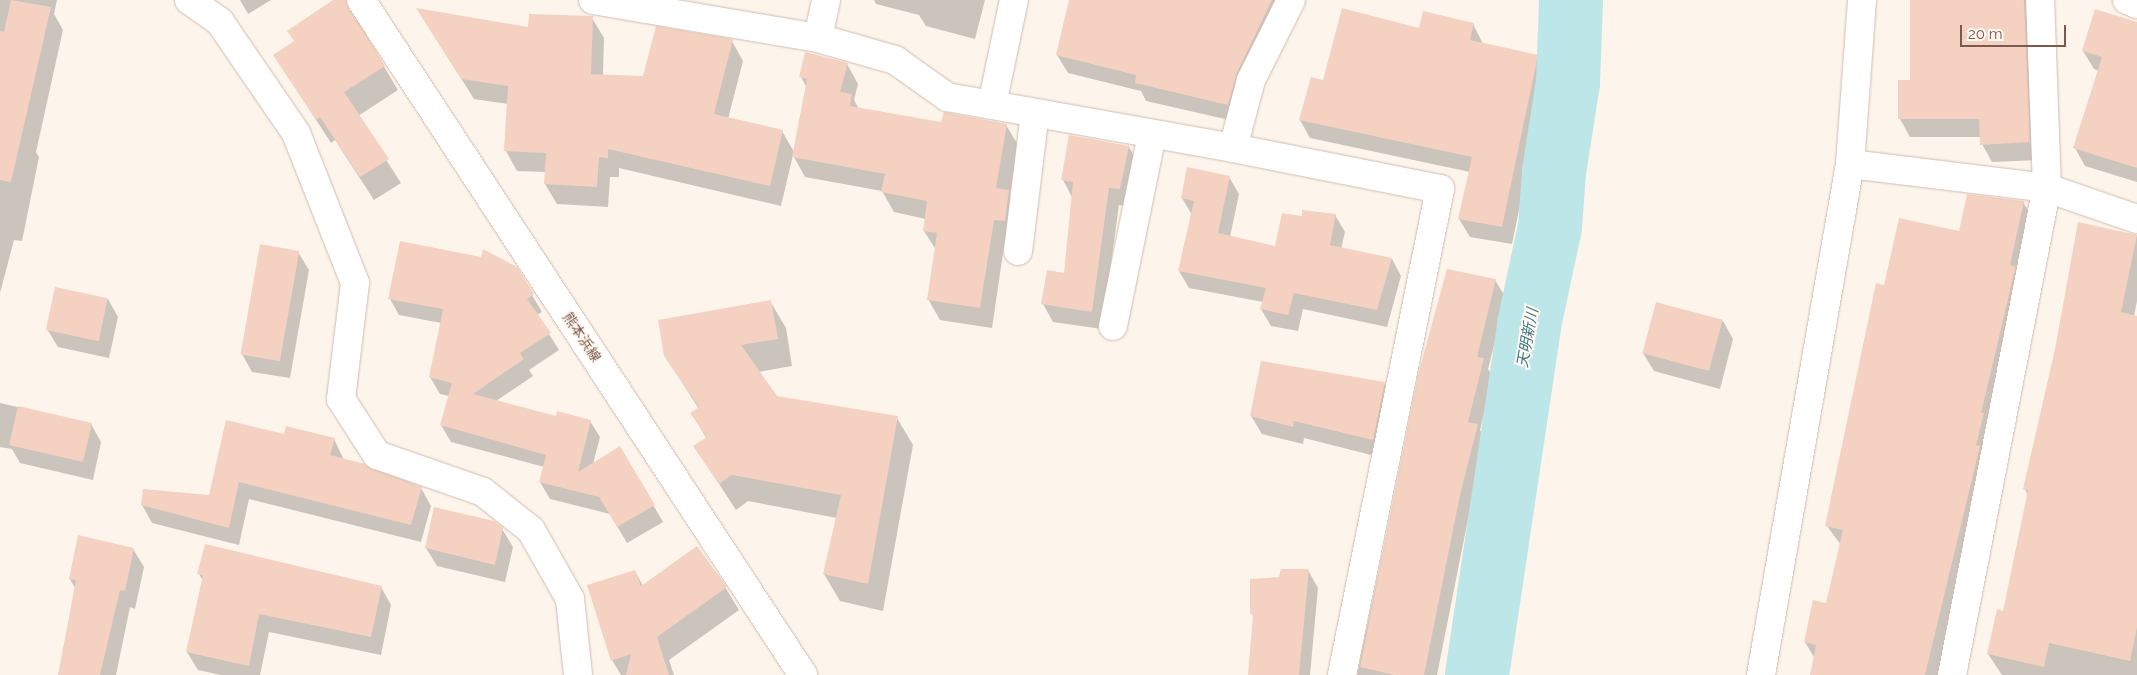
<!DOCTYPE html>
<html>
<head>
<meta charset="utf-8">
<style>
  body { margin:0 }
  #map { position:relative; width:2137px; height:675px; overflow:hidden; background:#fdf5eb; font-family:Raleway,"Noto Sans JP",sans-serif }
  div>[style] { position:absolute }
  .shadow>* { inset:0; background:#0003 }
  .river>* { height:64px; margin:-32px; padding:0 32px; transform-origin:32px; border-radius:32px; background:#bde6e9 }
  .building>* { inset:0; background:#f4d1c1; transform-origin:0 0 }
  .roads { filter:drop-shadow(0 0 1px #d2bbaf) drop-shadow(0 0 1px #d2bbaf) }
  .street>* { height:28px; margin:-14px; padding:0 14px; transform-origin:14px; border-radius:14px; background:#fff }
  .secondary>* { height:28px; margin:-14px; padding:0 14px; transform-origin:14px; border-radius:14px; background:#fff }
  span { translate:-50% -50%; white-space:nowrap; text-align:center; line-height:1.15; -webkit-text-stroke:4px #fff9f2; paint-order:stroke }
  .street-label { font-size:14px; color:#7b594b }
  .water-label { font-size:15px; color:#3d7a80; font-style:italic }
  .scale { position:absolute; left:1960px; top:25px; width:106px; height:22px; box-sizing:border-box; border:2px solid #7b594b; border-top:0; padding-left:6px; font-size:15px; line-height:18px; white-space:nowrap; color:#7b594b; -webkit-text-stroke:4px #fff9f2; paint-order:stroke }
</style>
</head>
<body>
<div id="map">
  <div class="shadow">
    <div style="clip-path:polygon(0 0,57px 0,54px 14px,63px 30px,36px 152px,39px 157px,22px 241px,14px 240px,0 293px)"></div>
    <div style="clip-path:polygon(240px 0,271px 0,248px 14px)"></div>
    <div style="clip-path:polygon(335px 0,344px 0,398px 90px,358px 116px,401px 183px,374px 200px,335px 140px,331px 143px,275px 56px,295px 42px)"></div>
    <div style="clip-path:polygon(874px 0,985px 0,975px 39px,926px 26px,919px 15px,876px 4px)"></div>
    <div style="clip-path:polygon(1071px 0,1290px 0,1238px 122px,1146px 101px,1141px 91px,1068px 73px,1057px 55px)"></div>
    <div style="clip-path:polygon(1910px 0,2037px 0,2039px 160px,1992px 162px,1982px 144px,1981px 137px,1910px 137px,1900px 119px,1911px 81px)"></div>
    <div style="clip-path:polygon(418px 10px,530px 28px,592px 18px,604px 38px,603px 75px,644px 78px,732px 41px,743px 61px,728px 119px,782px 131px,794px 152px,807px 88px,801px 77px,847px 64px,858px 84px,854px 100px,859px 109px,942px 124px,1006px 125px,1018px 145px,1010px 195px,1020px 212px,1016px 241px,1005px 240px,992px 328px,940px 320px,928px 299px,936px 250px,924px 231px,926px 219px,894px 212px,882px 191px,805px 177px,793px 155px,781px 206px,619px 168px,619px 177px,610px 177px,608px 207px,557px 204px,545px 184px,546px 172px,517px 171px,506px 151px,508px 104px,474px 99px)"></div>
    <div style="clip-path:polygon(2137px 23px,2137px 182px,2085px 166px,2075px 148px,2099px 71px,2094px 69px,2083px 51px)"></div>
    <div style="clip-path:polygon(1473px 24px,1483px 44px,1537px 56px,1547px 74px,1512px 244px,1470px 237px,1459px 219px,1470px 172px,1310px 138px,1300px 120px,1324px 81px,1420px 29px)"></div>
    <div style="clip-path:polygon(1129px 147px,1139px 165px,1130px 207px,1119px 205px,1102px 329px,1053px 322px,1043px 304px,1065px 274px,1072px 197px,1063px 180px)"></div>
    <div style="clip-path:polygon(1229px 177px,1239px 194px,1230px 237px,1276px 248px,1303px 218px,1335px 215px,1345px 232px,1341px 249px,1392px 259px,1401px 276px,1387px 327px,1303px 309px,1298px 331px,1271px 326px,1261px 309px,1263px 302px,1189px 288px,1179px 271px,1192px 215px,1182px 198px)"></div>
    <div style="clip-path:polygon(2023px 202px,2034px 220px,1939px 675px,1811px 675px,1815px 659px,1805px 642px,1827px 605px,1841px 545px,1827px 526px,1885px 286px,1960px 233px)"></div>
    <div style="clip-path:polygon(2079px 223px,2137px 236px,2137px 301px,2134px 316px,2137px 317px,2137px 675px,2002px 675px,1988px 654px,2004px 612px,2028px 496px,2025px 489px,2056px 349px)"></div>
    <div style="clip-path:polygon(298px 252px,309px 270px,290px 378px,252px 372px,242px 354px)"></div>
    <div style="clip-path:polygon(516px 268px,542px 312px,537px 315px,559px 350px,529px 370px,533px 376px,496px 401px,556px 418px,590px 421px,600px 437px,593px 464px,620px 448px,663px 522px,627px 543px,610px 514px,550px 499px,540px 482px,544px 467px,451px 442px,441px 425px,449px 396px,440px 394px,430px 377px,441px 323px,399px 315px,390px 299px)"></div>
    <div style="clip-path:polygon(1495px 280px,1506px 298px,1488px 369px,1493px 377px,1480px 430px,1487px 444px,1469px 514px,1437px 675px,1357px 675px,1420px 375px)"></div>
    <div style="clip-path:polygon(108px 299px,118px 317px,109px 358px,58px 347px,47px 329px)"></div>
    <div style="clip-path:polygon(770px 301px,786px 328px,792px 366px,758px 372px,776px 397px,897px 418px,913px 445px,883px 611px,840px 601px,824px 574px,837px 518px,748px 501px,736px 510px,695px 447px,707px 439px,692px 414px,699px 409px,665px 356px)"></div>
    <div style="clip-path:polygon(1723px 321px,1733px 339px,1720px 389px,1654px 371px,1643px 353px)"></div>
    <div style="clip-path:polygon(1384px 383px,1395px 401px,1383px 458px,1304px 438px,1303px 444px,1262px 434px,1251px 416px)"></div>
    <div style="clip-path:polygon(0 403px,91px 424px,101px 442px,93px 480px,20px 463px,12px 449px,0 447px)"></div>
    <div style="clip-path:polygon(285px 436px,334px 439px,344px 460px,421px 488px,431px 506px,421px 542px,249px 499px,239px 545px,152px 523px,142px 505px,210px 497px)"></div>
    <div style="clip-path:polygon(502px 529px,513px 547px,505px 582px,437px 566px,426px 548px)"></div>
    <div style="clip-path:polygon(133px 549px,144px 567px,135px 609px,130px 607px,116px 675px,60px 675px,75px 588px,70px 579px)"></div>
    <div style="clip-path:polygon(1308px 570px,1318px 588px,1310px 675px,1249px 675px,1254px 617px,1251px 613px,1280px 578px)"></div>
    <div style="clip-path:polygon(635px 571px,643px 586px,725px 587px,739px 610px,669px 660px,674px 675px,621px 675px,612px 660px)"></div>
    <div style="clip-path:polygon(199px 574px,381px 587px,391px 605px,381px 655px,269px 632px,260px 675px,221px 675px,198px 670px,187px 652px,203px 581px)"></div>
  </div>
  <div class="river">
    <div style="left:1477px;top:675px;width:354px;rotate:-81.5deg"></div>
    <div style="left:1529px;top:325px;width:100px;rotate:-77.9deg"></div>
    <div style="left:1550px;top:227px;width:55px;rotate:-85.8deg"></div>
    <div style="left:1554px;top:172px;width:90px;rotate:-81.1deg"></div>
    <div style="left:1568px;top:83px;width:83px;rotate:-87.9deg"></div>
  </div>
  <div class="building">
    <div style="clip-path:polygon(11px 0,51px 7px,11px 182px,0 180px,0 31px,4px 32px)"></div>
    <div style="clip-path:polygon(333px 0,346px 0,385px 66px,344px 92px,389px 159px,360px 177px,320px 117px,316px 120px,273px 55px,294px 41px,287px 31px)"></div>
    <div style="clip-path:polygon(1069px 0,1272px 0,1237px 73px,1228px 105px,1135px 83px,1136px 75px,1056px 55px)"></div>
    <div style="clip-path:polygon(1910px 0,2024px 0,2030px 142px,1980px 145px,1979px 119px,1898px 119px,1898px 80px,1910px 80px)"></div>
    <div style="clip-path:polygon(416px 8px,528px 27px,529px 14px,593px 16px,591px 74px,643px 76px,656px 26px,733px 39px,714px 114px,783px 130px,770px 186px,608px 149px,608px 158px,599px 157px,597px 187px,544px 184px,546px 153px,504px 151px,508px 86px,461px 79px)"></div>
    <div style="clip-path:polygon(1342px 8px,1419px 28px,1423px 11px,1474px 23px,1470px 40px,1538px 55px,1502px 227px,1458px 219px,1472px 157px,1299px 120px,1311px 77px,1323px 80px)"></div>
    <div style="clip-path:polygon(2095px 9px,2137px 22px,2137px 168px,2073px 148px,2102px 57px,2082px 51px)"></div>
    <div style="clip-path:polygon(805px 52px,848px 63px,840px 92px,852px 94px,850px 106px,941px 122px,944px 112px,1007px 124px,996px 188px,1009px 190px,1005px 221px,994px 220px,980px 308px,927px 300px,937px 233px,923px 231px,927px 201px,881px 192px,885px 174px,792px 157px,807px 79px,799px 77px)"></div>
    <div style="clip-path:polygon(1069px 135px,1129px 146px,1120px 189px,1109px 188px,1092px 312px,1041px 304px,1047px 270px,1064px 273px,1073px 182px,1061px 180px)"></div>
    <div style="clip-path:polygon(1187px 167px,1230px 176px,1218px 233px,1275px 246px,1282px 213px,1302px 216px,1302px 210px,1336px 214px,1330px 245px,1392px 258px,1377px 310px,1294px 293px,1288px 315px,1260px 309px,1266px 288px,1178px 271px,1194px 201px,1181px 198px)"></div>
    <div style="clip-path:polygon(1967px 194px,2024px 201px,2010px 265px,2016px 267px,2014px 274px,1981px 413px,1984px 413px,1976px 445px,1980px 446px,1925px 675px,1810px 675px,1816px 645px,1804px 642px,1813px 600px,1826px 603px,1843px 530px,1825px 526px,1876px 283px,1884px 285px,1899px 218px,1959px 231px)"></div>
    <div style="clip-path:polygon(2078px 222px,2137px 235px,2121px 312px,2137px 316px,2137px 627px,2130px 661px,2049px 643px,2044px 667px,1987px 654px,1997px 609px,2003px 611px,2028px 490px,2023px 489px,2055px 349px)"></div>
    <div style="clip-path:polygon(400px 241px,481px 257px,483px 249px,517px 267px,534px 294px,527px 299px,551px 333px,520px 353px,524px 359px,473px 394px,556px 416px,557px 411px,591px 420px,578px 472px,620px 446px,655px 505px,617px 527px,599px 497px,539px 482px,546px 455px,440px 425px,452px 383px,429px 377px,443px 309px,388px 299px)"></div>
    <div style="left:260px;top:244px;width:40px;height:112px;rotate:10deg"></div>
    <div style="clip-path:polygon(1447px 269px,1496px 279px,1477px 357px,1484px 358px,1468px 422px,1478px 424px,1460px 495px,1424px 675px,1394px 675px,1360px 667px,1418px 375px)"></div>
    <div style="left:55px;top:287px;width:54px;height:44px;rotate:12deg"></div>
    <div style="clip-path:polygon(771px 300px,778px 339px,741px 345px,777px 396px,898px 416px,868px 584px,823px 574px,841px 495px,732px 475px,719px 484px,693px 446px,707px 437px,690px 413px,699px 407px,664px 356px,658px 320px)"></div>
    <div style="left:1656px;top:302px;width:69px;height:53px;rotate:15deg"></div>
    <div style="clip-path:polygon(1261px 361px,1385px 382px,1373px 440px,1294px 421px,1293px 427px,1250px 416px)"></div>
    <div style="left:18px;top:406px;width:76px;height:40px;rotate:13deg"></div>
    <div style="clip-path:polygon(226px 420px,284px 434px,286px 426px,335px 438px,330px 455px,365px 464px,422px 487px,411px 525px,239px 482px,229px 528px,141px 505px,143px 489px,209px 495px)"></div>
    <div style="clip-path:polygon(434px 507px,494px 521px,503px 528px,495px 565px,425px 548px)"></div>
    <div style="clip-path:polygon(78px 535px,134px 548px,125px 591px,120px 590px,100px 675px,58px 675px,76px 580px,69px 579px)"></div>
    <div style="clip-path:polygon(205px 544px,382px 586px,371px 637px,259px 614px,249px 666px,186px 652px,203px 575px,197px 574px)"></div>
    <div style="clip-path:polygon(697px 546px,727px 587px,657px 637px,669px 675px,626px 675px,631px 654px,611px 661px,587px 585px,635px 570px,641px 586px)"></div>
    <div style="clip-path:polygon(1281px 569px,1309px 569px,1299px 675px,1248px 675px,1253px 614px,1250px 613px,1250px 579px,1279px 577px)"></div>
  </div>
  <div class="roads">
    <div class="street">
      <div style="left:189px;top:0;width:38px;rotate:35deg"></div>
      <div style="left:220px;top:22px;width:135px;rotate:55.6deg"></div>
      <div style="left:296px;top:133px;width:161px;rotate:68.5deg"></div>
      <div style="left:355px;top:283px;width:117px;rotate:96.9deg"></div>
      <div style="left:341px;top:399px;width:67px;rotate:57.3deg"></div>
      <div style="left:377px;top:455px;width:112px;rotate:19.2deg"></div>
      <div style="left:483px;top:492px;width:61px;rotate:38.4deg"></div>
      <div style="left:531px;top:530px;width:79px;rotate:60.5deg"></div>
      <div style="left:570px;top:599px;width:76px;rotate:84deg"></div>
      <div style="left:593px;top:0;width:228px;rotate:9.6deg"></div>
      <div style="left:818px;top:38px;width:80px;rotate:15.9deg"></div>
      <div style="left:895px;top:60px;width:64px;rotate:35.4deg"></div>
      <div style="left:947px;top:97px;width:291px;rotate:10.1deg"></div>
      <div style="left:1233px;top:148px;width:70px;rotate:-75.2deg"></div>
      <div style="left:1251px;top:80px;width:89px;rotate:-63.4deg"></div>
      <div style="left:2127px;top:0;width:11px;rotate:22deg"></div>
      <div style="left:818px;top:38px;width:39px;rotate:-78deg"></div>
      <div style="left:992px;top:105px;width:107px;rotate:-78.2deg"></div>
      <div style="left:1233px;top:148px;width:211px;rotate:11.2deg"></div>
      <div style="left:1440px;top:189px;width:496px;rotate:101.4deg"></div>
      <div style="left:1850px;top:164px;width:198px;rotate:6.9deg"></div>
      <div style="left:2047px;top:188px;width:95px;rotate:19deg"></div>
      <div style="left:1018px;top:251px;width:139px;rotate:-83deg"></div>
      <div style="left:1113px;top:326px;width:196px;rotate:-78.5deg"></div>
      <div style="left:1952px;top:675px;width:496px;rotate:-79deg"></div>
      <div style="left:2047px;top:188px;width:188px;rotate:-92.1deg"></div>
    </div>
    <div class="secondary">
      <div style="left:361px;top:0;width:807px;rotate:56.78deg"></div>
      <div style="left:1761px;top:675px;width:519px;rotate:-80.12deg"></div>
      <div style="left:1850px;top:164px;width:164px;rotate:-85.8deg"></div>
    </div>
  </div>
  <div class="street-label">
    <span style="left:582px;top:337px;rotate:56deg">熊本浜線</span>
  </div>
  <div class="water-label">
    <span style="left:1528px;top:338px;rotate:-80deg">天明新川</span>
  </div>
  <div class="scale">20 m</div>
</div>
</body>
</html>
